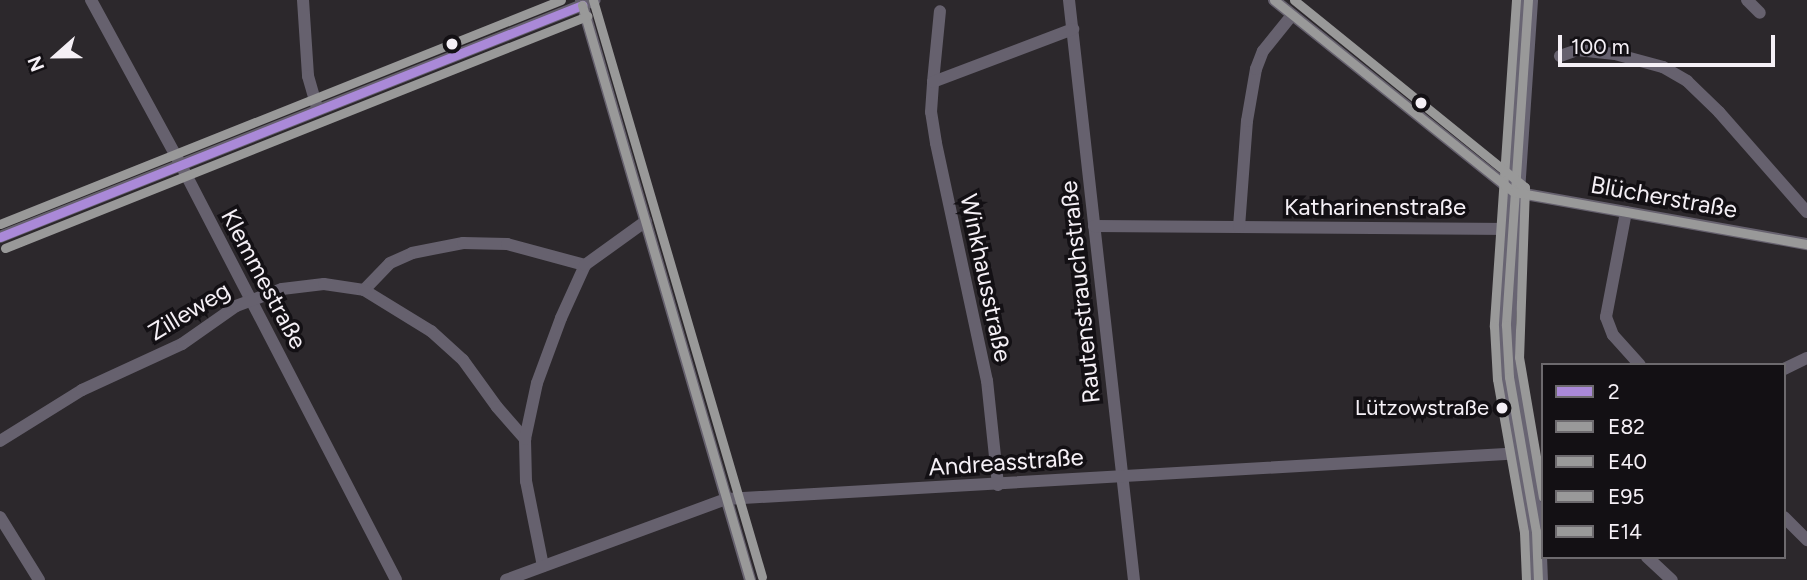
<!DOCTYPE html>
<html>
<head>
<meta charset="utf-8">
<style>
  body { margin:0 }
  #map { position:relative; width:1807px; height:580px; overflow:hidden; background:#2c282c; font-family:Figtree,sans-serif }
  div>[style] { position:absolute }
  .street>* { height:12px; margin:-6px; padding:0 6px; transform-origin:6px; border-radius:6px; background:#66616e }
  .secondary>* { height:19px; margin:-9.5px; padding:0 9.5px; transform-origin:9.5px; border-radius:9.5px; background:#686472 }
  .bus-1>* { height:9px; margin:-4.5px; padding:0 4.5px; transform-origin:4.5px; border-radius:4.5px; background:#aa89d8 }
  .bus-2>* { height:9px; margin:-4.5px; padding:0 4.5px; transform-origin:4.5px; border-radius:4.5px; background:#999 }
  .bus-3>* { height:9px; margin:-4.5px; padding:0 4.5px; transform-origin:4.5px; border-radius:4.5px; background:#999 }
  .bus-4>* { height:9px; margin:-4.5px; padding:0 4.5px; transform-origin:4.5px; border-radius:4.5px; background:#999 }
  .bus-5>* { height:9px; margin:-4.5px; padding:0 4.5px; transform-origin:4.5px; border-radius:4.5px; background:#999 }
  .dots>* { width:19px; height:19px; translate:-50% -50%; box-sizing:border-box; border:4px solid #131014; border-radius:50% }
  span { translate:-50% -50%; white-space:nowrap; text-align:center; line-height:1.15; -webkit-text-stroke:7px #131014; paint-order:stroke }
  .bus-label { font-size:22px; color:#f5f0f6 }
  .right { translate:-100% -50%; text-align:right }
  .street-label { font-size:24px; color:#f5f0f6 }
  .legend { position:absolute; left:1541px; top:363px; width:245px; height:196px; box-sizing:border-box; background:#131014; border:2px solid #6d6a6e; margin:0; padding:9px 12px; list-style:none; font-size:21px; color:#f5f0f6 }
  .legend li { display:flex; align-items:center; gap:14px; height:35px }
  .legend b { width:35px; border:2px solid #6d6a6e }
  .north { position:absolute; left:21px; top:21px; width:70px; height:70px; -webkit-text-stroke:5px #131014; paint-order:stroke; rotate:249deg; font-size:19px; font-weight:700; line-height:28px; text-align:center; color:#f5f0f6 }
  .north::after { content:''; display:block; margin:auto; width:24px; height:32px; background:#f5f0f6; clip-path:polygon(50% 0,100% 100%,50% 72%,0 100%) }
  .scale { position:absolute; left:1558px; top:35px; width:217px; height:32px; box-sizing:border-box; border:4px solid #f5f0f6; border-top:0; padding-left:9px; font-size:21px; line-height:24px; white-space:nowrap; color:#f5f0f6; -webkit-text-stroke:5px #131014; paint-order:stroke }
</style>
</head>
<body>
<div id="map">
  <div class="street">
    <div style="left:91px;top:0;width:188px;rotate:61.4deg"></div>
    <div style="left:181px;top:165px;width:467px;rotate:62.6deg"></div>
    <div style="left:303px;top:0;width:76px;rotate:86.2deg"></div>
    <div style="left:308px;top:76px;width:35px;rotate:74deg"></div>
    <div style="left:581px;top:0;width:604px;rotate:73.75deg"></div>
    <div style="left:1069px;top:0;width:584px;rotate:83.61deg"></div>
    <div style="left:1274px;top:0;width:307px;rotate:38.7deg"></div>
    <div style="left:1514px;top:192px;width:298px;rotate:10.1deg"></div>
    <div style="left:1747px;top:0;width:18px;rotate:45deg"></div>
    <div style="left:1560px;top:56px;width:18px;rotate:-19deg"></div>
    <div style="left:1577px;top:50px;width:38px;rotate:6deg"></div>
    <div style="left:1615px;top:54px;width:50px;rotate:15.2deg"></div>
    <div style="left:1663px;top:67px;width:28px;rotate:30deg"></div>
    <div style="left:1687px;top:81px;width:45px;rotate:44.1deg"></div>
    <div style="left:1719px;top:112px;width:133px;rotate:48.7deg"></div>
    <div style="left:933px;top:82px;width:71px;rotate:-84.4deg"></div>
    <div style="left:1626px;top:212px;width:107px;rotate:100.8deg"></div>
    <div style="left:1606px;top:317px;width:19px;rotate:69deg"></div>
    <div style="left:1613px;top:335px;width:40px;rotate:48deg"></div>
    <div style="left:1094px;top:226px;width:416px;rotate:0.4deg"></div>
    <div style="left:1239px;top:227px;width:106px;rotate:-85.7deg"></div>
    <div style="left:1247px;top:121px;width:53px;rotate:-80.2deg"></div>
    <div style="left:1256px;top:69px;width:19px;rotate:-69deg"></div>
    <div style="left:1263px;top:51px;width:46px;rotate:-51.1deg"></div>
    <div style="left:0;top:237px;width:640px;rotate:-21.72deg"></div>
    <div style="left:364px;top:290px;width:37px;rotate:-46deg"></div>
    <div style="left:390px;top:263px;width:24px;rotate:-24deg"></div>
    <div style="left:412px;top:253px;width:52px;rotate:-11.1deg"></div>
    <div style="left:463px;top:243px;width:44px;rotate:1.3deg"></div>
    <div style="left:507px;top:244px;width:81px;rotate:15.1deg"></div>
    <div style="left:1784px;top:369px;width:25px;rotate:-26deg"></div>
    <div style="left:0;top:441px;width:97px;rotate:-31.9deg"></div>
    <div style="left:82px;top:390px;width:110px;rotate:-24.7deg"></div>
    <div style="left:182px;top:344px;width:66px;rotate:-35.1deg"></div>
    <div style="left:236px;top:306px;width:49px;rotate:-20.3deg"></div>
    <div style="left:282px;top:289px;width:42px;rotate:-6.8deg"></div>
    <div style="left:324px;top:284px;width:40px;rotate:8.5deg"></div>
    <div style="left:364px;top:290px;width:79px;rotate:31.5deg"></div>
    <div style="left:431px;top:331px;width:43px;rotate:42.2deg"></div>
    <div style="left:463px;top:360px;width:58px;rotate:54.1deg"></div>
    <div style="left:497px;top:407px;width:43px;rotate:48.8deg"></div>
    <div style="left:998px;top:485px;width:105px;rotate:-96deg"></div>
    <div style="left:987px;top:381px;width:243px;rotate:-102.1deg"></div>
    <div style="left:936px;top:143px;width:31px;rotate:-99deg"></div>
    <div style="left:931px;top:112px;width:30px;rotate:-86deg"></div>
    <div style="left:933px;top:82px;width:150px;rotate:-20.7deg"></div>
    <div style="left:0;top:517px;width:74px;rotate:58.2deg"></div>
    <div style="left:1784px;top:517px;width:33px;rotate:45deg"></div>
    <div style="left:1647px;top:557px;width:34px;rotate:43deg"></div>
    <div style="left:543px;top:566px;width:87px;rotate:-101.3deg"></div>
    <div style="left:526px;top:481px;width:42px;rotate:-91.4deg"></div>
    <div style="left:525px;top:439px;width:57px;rotate:-77.9deg"></div>
    <div style="left:537px;top:383px;width:69px;rotate:-69.7deg"></div>
    <div style="left:561px;top:318px;width:58px;rotate:-65.6deg"></div>
    <div style="left:585px;top:265px;width:75px;rotate:-35.8deg"></div>
    <div style="left:506px;top:580px;width:234px;rotate:-20.2deg"></div>
    <div style="left:726px;top:499px;width:798px;rotate:-3.3deg"></div>
  </div>
  <div class="secondary">
    <div style="left:1528px;top:0;width:326px;rotate:93.9deg"></div>
    <div style="left:1506px;top:325px;width:52px;rotate:86.7deg"></div>
    <div style="left:1509px;top:377px;width:156px;rotate:80.1deg"></div>
    <div style="left:1536px;top:531px;width:49px;rotate:87.7deg"></div>
  </div>
  <div class="bus-1">
    <div style="left:0;top:237px;width:627px;rotate:-21.73deg"></div>
  </div>
  <div class="bus-2">
    <div style="left:1528px;top:0;width:326px;rotate:93.9deg"></div>
    <div style="left:1506px;top:325px;width:52px;rotate:86.7deg"></div>
    <div style="left:1509px;top:377px;width:156px;rotate:80.1deg"></div>
    <div style="left:1536px;top:531px;width:49px;rotate:87.7deg"></div>
    <div style="left:582px;top:5px;width:599px;rotate:73.71deg"></div>
  </div>
  <div class="bus-3">
    <div style="left:1516px;top:0;width:327px;rotate:93.9deg"></div>
    <div style="left:1494px;top:326px;width:53px;rotate:86.8deg"></div>
    <div style="left:1497px;top:379px;width:155px;rotate:80deg"></div>
    <div style="left:1524px;top:532px;width:48px;rotate:87.6deg"></div>
    <div style="left:5px;top:248px;width:627px;rotate:-21.73deg"></div>
  </div>
  <div class="bus-4">
    <div style="left:593px;top:0;width:601px;rotate:73.67deg"></div>
    <div style="left:1294px;top:0;width:297px;rotate:39deg"></div>
    <div style="left:1525px;top:187px;width:170px;rotate:92deg"></div>
    <div style="left:1519px;top:357px;width:142px;rotate:80.3deg"></div>
    <div style="left:0;top:224px;width:604px;rotate:-21.77deg"></div>
  </div>
  <div class="bus-5">
    <div style="left:1274px;top:0;width:307px;rotate:38.7deg"></div>
    <div style="left:1514px;top:192px;width:298px;rotate:10.1deg"></div>
  </div>
  <div class="dots">
    <div style="left:452px;top:44px;background:#f5f0f6"></div>
    <div style="left:1421px;top:103px;background:#f5f0f6"></div>
    <div style="left:1502px;top:408px;background:#f5f0f6"></div>
  </div>
  <div class="bus-label">
    <span class="right" style="left:1489px;top:408px">Lützowstraße</span>
  </div>
  <div class="street-label">
    <span style="left:1664px;top:197px;rotate:10deg">Blücherstraße</span>
    <span style="left:1375px;top:207px">Katharinenstraße</span>
    <span style="left:986px;top:278px;rotate:78deg">Winkhausstraße</span>
    <span style="left:264px;top:279px;rotate:62deg">Klemmestraße</span>
    <span style="left:1080px;top:292px;rotate:-96deg">Rautenstrauchstraße</span>
    <span style="left:189px;top:311px;rotate:-31deg">Zilleweg</span>
    <span style="left:1006px;top:462px;rotate:-4deg">Andreasstraße</span>
  </div>
  <ul class="legend">
  <li><b style="height:9px;background:#aa89d8"></b>2</li>
  <li><b style="height:9px;background:#999"></b>E82</li>
  <li><b style="height:9px;background:#999"></b>E40</li>
  <li><b style="height:9px;background:#999"></b>E95</li>
  <li><b style="height:9px;background:#999"></b>E14</li>
  </ul>
  <div class="north">N</div>
  <div class="scale">100 m</div>
</div>
</body>
</html>
